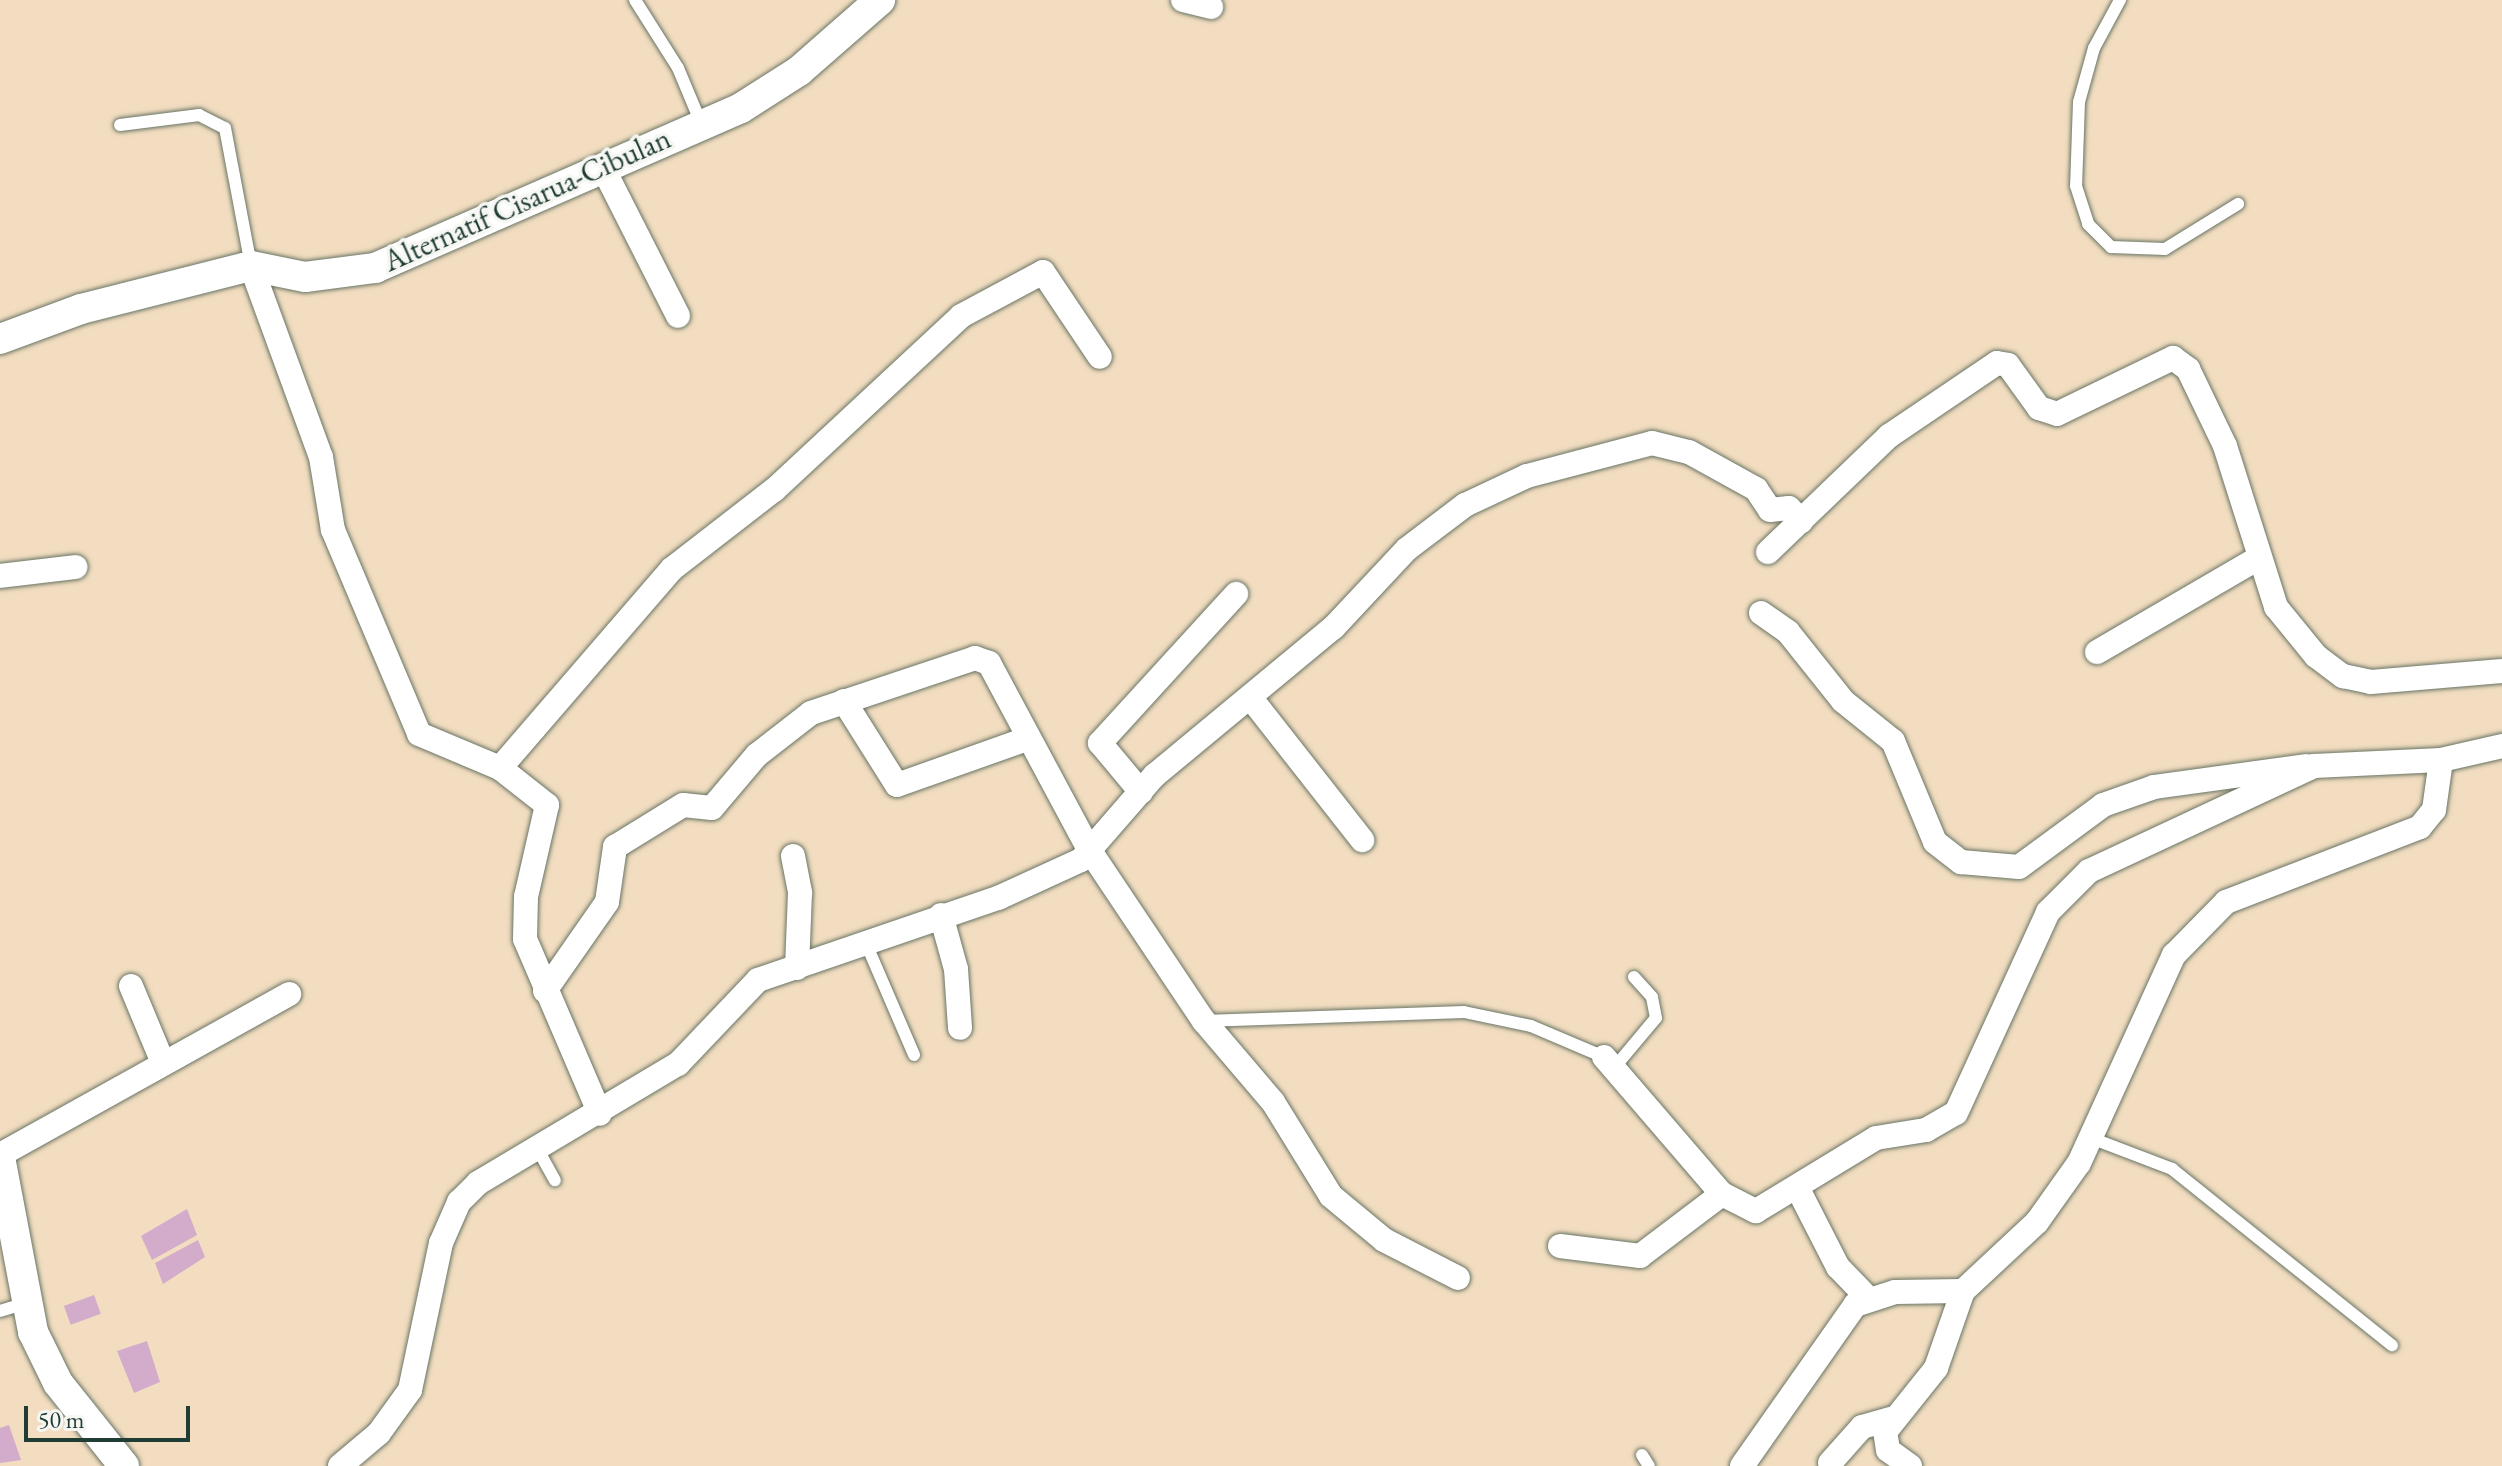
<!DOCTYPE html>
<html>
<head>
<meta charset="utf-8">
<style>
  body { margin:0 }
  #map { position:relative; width:2502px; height:1466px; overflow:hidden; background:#f2ddc0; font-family:"EB Garamond",serif }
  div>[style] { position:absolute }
  .building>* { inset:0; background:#d3abcb; transform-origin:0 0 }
  .roads { filter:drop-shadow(0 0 2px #697565) drop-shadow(0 0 2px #697565) }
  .service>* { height:12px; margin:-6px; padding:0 6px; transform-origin:6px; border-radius:6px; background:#fff }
  .minor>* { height:24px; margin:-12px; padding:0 12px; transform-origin:12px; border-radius:12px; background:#fff }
  .tertiary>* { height:30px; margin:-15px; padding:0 15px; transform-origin:15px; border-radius:15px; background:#fff }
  span { translate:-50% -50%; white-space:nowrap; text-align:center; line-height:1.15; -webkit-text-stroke:7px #f6f6f2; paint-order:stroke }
  .street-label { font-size:30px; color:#1f3d34 }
  .scale { position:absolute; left:24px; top:1406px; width:166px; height:36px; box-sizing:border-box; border:4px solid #1f3d34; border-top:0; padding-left:10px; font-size:24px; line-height:28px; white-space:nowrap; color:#1f3d34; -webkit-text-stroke:6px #f6f6f2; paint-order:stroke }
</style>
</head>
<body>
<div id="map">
  <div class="building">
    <div style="clip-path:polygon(187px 1209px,197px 1235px,152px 1260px,141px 1236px)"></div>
    <div style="clip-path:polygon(198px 1240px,205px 1257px,163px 1284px,155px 1263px)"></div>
    <div style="left:94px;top:1295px;width:20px;height:32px;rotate:70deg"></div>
    <div style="clip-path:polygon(147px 1341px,160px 1382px,134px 1393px,117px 1351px)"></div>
    <div style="clip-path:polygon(9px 1425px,21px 1460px,0 1463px,0 1428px)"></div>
  </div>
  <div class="roads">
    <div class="service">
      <div style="left:635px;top:0;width:80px;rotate:57.7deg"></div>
      <div style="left:678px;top:68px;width:60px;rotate:67.3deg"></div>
      <div style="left:2120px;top:0;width:55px;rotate:118.4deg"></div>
      <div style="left:2094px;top:48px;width:56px;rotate:105.5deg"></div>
      <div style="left:2079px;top:102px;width:84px;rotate:92deg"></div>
      <div style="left:2076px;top:186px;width:40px;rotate:72deg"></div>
      <div style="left:2088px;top:224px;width:33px;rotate:45deg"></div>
      <div style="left:2111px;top:247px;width:54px;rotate:2.1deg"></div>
      <div style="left:2165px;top:249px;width:86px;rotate:-31.7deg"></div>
      <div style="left:120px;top:125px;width:80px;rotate:-7.2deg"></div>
      <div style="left:199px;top:115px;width:29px;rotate:27deg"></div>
      <div style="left:225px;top:128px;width:140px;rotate:79.3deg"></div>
      <div style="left:865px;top:941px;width:124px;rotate:66.7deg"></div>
      <div style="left:1204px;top:1021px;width:260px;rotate:-2deg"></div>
      <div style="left:1464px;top:1012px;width:68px;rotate:11.8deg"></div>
      <div style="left:1531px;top:1026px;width:79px;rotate:23deg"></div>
      <div style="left:1614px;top:1068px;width:65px;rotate:-50deg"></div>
      <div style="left:1656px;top:1018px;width:21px;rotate:-101deg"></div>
      <div style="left:1652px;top:997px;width:27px;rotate:-132deg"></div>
      <div style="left:2091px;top:1138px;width:87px;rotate:20.9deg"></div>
      <div style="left:2172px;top:1169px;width:282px;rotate:38.7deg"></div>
      <div style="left:537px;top:1148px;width:37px;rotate:61deg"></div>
      <div style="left:0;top:1311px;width:24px;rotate:-17deg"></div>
      <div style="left:1642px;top:1455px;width:13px;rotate:58deg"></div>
    </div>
    <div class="minor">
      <div style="left:1183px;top:0;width:29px;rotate:14deg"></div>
      <div style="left:602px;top:166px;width:168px;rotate:63.1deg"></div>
      <div style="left:251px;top:266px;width:203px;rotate:69.9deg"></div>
      <div style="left:321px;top:457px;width:74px;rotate:80.7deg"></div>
      <div style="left:333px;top:530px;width:221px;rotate:67.1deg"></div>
      <div style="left:419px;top:734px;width:88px;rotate:22.8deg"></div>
      <div style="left:500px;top:768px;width:60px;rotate:38.2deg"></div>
      <div style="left:547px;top:805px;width:94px;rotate:102.9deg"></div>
      <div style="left:526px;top:897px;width:42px;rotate:91.4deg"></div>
      <div style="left:525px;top:939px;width:190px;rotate:66.8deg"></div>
      <div style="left:1768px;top:552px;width:168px;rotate:-43.8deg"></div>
      <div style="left:1889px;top:436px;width:130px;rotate:-34.1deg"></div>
      <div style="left:1997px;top:363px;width:11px;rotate:10deg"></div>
      <div style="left:2008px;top:365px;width:53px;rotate:54.2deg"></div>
      <div style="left:2039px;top:408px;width:19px;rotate:18deg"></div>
      <div style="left:2057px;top:414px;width:129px;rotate:-25.8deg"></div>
      <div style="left:2173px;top:358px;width:19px;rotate:36deg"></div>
      <div style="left:2188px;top:369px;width:85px;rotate:64.3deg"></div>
      <div style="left:2225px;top:446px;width:169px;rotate:72.4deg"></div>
      <div style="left:2276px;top:607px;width:63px;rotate:50.8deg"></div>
      <div style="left:2316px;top:656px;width:34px;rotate:37deg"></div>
      <div style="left:2343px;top:676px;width:29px;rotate:12deg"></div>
      <div style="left:2371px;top:682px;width:131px;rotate:-4.8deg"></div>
      <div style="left:0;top:576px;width:76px;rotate:-6.8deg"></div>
      <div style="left:1761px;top:613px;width:33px;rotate:35deg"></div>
      <div style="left:1788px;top:632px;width:88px;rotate:51.4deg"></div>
      <div style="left:1843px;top:701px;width:64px;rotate:38.7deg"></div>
      <div style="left:1893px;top:741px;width:109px;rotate:67.4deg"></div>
      <div style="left:1935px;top:842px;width:33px;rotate:38deg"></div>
      <div style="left:1961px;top:862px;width:58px;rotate:4.9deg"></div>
      <div style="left:2019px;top:867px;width:104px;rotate:-36.4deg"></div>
      <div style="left:2103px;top:805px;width:54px;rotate:-19.4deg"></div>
      <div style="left:2154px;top:787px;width:154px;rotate:-7.8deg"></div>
      <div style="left:2097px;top:652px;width:185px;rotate:-30.2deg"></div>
      <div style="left:1250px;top:697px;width:182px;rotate:51.9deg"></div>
      <div style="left:844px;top:701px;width:99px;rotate:57.8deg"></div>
      <div style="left:897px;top:785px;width:138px;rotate:-19.5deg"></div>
      <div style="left:500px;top:768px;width:263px;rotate:-49.2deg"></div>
      <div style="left:672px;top:569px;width:129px;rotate:-37.8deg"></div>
      <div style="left:774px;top:490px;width:255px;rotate:-42.9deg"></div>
      <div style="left:961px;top:316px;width:93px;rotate:-28.2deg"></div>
      <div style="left:1043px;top:272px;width:102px;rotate:56.2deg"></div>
      <div style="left:1141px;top:792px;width:64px;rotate:-129.9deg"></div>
      <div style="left:1100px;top:743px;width:202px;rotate:-47.6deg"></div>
      <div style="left:793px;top:856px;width:38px;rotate:79deg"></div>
      <div style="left:800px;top:893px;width:75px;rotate:92.3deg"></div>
      <div style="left:941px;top:915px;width:56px;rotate:74.5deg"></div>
      <div style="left:956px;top:969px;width:59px;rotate:86.1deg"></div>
      <div style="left:131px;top:986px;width:83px;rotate:67.4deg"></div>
      <div style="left:545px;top:991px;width:108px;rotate:-55.1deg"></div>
      <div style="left:607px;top:902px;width:56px;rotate:-81.7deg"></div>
      <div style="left:615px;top:847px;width:80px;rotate:-31.7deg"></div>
      <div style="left:683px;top:805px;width:29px;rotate:6deg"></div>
      <div style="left:712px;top:808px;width:70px;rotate:-49.7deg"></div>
      <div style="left:757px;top:755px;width:68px;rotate:-37.9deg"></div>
      <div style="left:811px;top:713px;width:173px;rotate:-18.5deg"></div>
      <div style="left:975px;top:658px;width:15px;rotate:20deg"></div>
      <div style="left:989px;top:663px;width:210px;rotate:61.8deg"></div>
      <div style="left:1088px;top:848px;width:208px;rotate:56.2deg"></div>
      <div style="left:1204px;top:1021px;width:106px;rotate:49.6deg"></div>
      <div style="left:1273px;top:1102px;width:110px;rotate:58.3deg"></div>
      <div style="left:1331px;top:1196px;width:69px;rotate:39.7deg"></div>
      <div style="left:1384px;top:1240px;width:83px;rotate:27.2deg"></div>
      <div style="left:1604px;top:1057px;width:181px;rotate:49.3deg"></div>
      <div style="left:1722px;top:1194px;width:38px;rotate:27deg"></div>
      <div style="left:1756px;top:1211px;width:140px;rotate:-31.3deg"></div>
      <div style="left:1876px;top:1138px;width:51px;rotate:-9.1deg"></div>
      <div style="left:1926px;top:1130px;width:34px;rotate:-30deg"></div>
      <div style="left:1956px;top:1113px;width:221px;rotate:-65.4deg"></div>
      <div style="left:2048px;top:912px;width:58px;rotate:-45deg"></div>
      <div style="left:2089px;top:871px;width:248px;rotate:-25deg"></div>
      <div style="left:2314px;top:766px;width:127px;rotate:-2.7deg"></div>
      <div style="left:2441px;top:760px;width:63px;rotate:-12.9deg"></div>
      <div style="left:0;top:1155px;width:331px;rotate:-29.1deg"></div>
      <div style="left:1797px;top:1187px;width:90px;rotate:62.9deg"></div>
      <div style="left:1838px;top:1267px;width:42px;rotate:46deg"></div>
      <div style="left:1560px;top:1246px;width:81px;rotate:7.1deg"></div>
      <div style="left:1640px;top:1256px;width:103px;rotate:-37.1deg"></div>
      <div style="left:1830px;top:1463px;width:48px;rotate:-48.4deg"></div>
      <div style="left:1862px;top:1427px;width:32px;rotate:-16deg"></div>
      <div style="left:340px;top:1466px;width:51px;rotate:-40.2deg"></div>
      <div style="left:379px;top:1433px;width:53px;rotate:-54.2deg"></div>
      <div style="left:410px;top:1390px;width:150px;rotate:-78.1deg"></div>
      <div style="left:441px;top:1243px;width:45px;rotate:-66.3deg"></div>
      <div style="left:459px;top:1202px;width:27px;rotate:-45deg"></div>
      <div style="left:478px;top:1183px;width:233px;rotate:-30.8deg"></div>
      <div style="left:678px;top:1064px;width:116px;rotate:-46.4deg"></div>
      <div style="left:758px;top:980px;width:254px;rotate:-18.9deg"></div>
      <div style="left:998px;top:898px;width:91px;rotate:-24.6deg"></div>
      <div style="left:1081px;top:860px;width:113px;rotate:-49deg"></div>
      <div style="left:1155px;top:775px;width:231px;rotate:-39.6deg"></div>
      <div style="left:1333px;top:628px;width:108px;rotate:-46.9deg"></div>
      <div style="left:1407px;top:549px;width:73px;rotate:-37.2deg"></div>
      <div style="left:1465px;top:505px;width:68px;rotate:-25.1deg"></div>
      <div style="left:1527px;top:476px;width:129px;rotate:-14.8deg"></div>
      <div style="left:1652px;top:443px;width:38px;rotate:14deg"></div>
      <div style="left:1689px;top:452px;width:77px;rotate:28.9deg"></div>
      <div style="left:1756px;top:489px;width:25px;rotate:56deg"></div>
      <div style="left:1770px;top:510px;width:19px;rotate:-6deg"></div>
      <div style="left:1789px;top:508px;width:18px;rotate:47deg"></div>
      <div style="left:1742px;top:1466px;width:197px;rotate:-54.9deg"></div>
      <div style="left:1855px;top:1305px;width:42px;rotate:-18deg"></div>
      <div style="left:1895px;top:1292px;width:68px;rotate:-0.8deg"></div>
      <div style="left:1910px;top:1466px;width:27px;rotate:-144deg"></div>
      <div style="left:1888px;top:1450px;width:18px;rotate:-99deg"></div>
      <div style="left:1885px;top:1432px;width:82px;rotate:-51.4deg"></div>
      <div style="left:1936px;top:1368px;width:82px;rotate:-70.7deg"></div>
      <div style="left:1963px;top:1291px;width:101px;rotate:-43deg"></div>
      <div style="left:2037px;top:1222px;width:72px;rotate:-54.6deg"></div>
      <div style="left:2079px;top:1163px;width:229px;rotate:-65.5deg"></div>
      <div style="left:2174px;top:955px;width:74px;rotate:-45.5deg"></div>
      <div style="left:2226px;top:902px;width:208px;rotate:-21.1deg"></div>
      <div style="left:2420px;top:827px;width:22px;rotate:-51deg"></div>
      <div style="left:2434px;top:810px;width:50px;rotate:-82deg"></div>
    </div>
    <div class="tertiary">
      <div style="left:0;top:339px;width:86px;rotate:-20.3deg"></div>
      <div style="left:81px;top:309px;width:175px;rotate:-14.2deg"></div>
      <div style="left:251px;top:266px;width:55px;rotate:11.5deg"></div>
      <div style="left:305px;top:277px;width:71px;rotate:-7.3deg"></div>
      <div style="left:375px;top:268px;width:399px;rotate:-23.6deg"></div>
      <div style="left:741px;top:108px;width:69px;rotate:-32.5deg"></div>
      <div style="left:799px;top:71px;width:108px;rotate:-41.2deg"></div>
      <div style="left:0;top:1157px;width:178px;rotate:79.3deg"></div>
      <div style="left:33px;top:1332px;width:57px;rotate:63.9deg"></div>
      <div style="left:58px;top:1383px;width:106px;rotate:51.5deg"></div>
    </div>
  </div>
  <div class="street-label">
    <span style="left:527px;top:200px;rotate:-24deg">Alternatif Cisarua-Cibulan</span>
  </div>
  <div class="scale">50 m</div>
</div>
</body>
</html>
